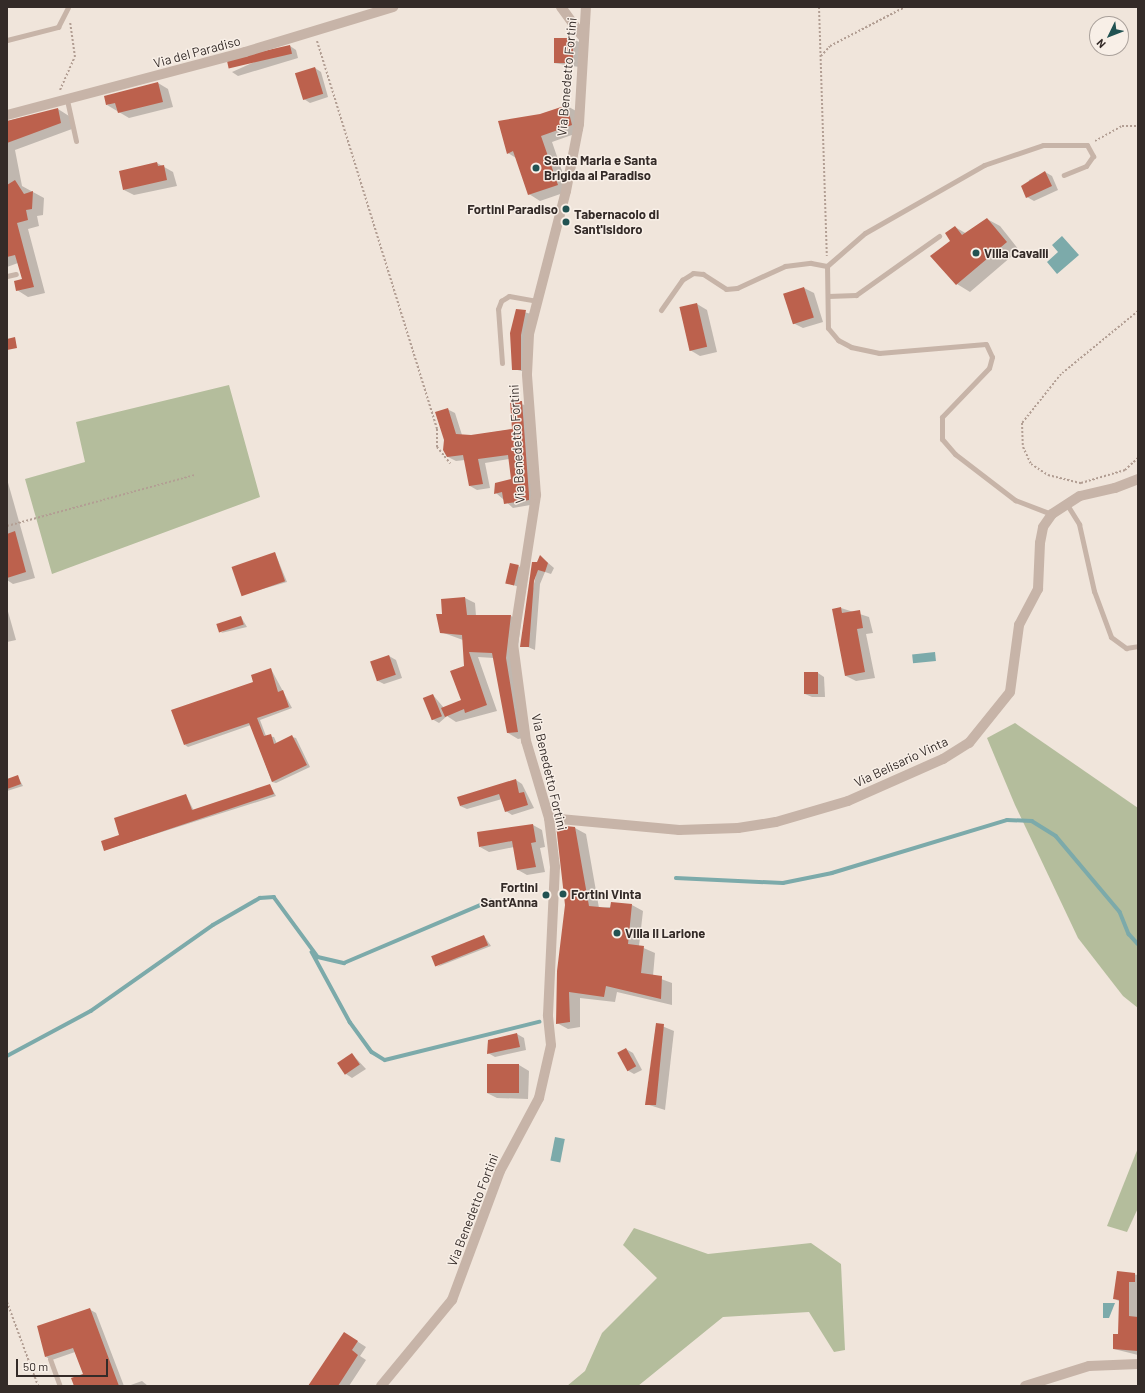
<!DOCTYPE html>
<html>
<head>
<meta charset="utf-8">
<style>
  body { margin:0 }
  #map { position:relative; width:1145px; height:1393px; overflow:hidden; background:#f0e5db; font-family:Barlow,sans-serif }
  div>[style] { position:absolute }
  .green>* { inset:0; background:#b4bd9c }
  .water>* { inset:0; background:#7caaaa; transform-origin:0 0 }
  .shadow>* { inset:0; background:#0003 }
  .stream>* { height:3.5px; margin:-1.75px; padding:0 1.75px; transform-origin:1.75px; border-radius:1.75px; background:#7caaaa }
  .building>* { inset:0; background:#bc614d; transform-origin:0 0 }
  .path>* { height:2px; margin-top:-1px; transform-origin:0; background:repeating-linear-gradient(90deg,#b29e93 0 2px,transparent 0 4px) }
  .lane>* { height:5px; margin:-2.5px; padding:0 2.5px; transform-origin:2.5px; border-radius:2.5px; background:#c7b4a8 }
  .street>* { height:10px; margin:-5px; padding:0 5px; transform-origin:5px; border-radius:5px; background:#c7b4a8 }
  .dots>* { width:11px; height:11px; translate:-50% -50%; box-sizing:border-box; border:2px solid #f8efe7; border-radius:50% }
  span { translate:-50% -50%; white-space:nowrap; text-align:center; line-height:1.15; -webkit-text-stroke:3px #f8efe7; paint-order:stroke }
  .street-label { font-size:13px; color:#342b28 }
  .poi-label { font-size:13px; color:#342b28; font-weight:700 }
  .left { translate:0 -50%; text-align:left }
  .right { translate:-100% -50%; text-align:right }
  .frame { position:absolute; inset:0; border:8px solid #342b28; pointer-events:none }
  .north { position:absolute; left:1089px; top:16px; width:40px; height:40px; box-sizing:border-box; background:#f8efe7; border:1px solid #aaa19b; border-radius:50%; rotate:227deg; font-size:11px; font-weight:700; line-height:16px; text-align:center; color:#342b28 }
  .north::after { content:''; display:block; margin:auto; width:14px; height:18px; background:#215252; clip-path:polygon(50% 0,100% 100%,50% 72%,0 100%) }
  .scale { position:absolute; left:16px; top:1359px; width:92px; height:18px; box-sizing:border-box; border:2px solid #342b28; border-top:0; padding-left:5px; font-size:12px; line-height:14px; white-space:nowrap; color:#342b28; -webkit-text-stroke:3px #f8efe7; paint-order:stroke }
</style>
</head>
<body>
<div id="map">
  <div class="green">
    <div style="clip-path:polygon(229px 385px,260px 497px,52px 574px,25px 479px,85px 462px,76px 422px)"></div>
    <div style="clip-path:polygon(1015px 723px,1138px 808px,1138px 1008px,1123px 996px,1078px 938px,1015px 805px,987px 738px)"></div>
    <div style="clip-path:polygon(1138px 1148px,1138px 1208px,1127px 1232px,1107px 1226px)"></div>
    <div style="clip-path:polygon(634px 1228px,708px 1254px,811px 1243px,841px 1264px,845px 1350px,834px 1352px,809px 1312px,723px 1317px,638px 1386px,567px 1386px,585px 1371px,602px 1333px,657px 1278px,623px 1245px)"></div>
  </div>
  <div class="water">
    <div style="clip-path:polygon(1062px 236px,1079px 255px,1057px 274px,1047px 262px,1058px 252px,1052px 245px)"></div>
    <div style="left:935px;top:652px;width:9px;height:23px;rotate:84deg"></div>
    <div style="left:555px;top:1137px;width:10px;height:24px;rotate:11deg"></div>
    <div style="clip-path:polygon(1103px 1303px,1115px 1303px,1109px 1318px,1103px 1318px)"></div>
  </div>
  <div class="shadow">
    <div style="clip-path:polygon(573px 39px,579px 42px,579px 67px,554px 63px)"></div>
    <div style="clip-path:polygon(290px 46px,296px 50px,298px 58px,238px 76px,232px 72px)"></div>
    <div style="clip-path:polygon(315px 68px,321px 72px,328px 97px,310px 103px,304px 99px)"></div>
    <div style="clip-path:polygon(158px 83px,168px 89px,173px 107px,129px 118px,107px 105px)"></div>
    <div style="clip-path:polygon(567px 106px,578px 112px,583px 131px,552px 142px,569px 191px,540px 201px,529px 194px,516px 158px,508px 153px,540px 115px)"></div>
    <div style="clip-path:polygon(58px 109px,69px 116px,72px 129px,15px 150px,22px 186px,44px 198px,43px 215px,37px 216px,39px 226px,28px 229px,45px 293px,28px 297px,17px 290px,23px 280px,18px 263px,7px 267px,7px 121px)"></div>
    <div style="clip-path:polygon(157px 163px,173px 172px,177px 186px,134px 195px,124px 190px)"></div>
    <div style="clip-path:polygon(1045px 172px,1052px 176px,1058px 190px,1034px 201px,1027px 197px,1029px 180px)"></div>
    <div style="clip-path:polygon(987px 219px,1000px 226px,1019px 250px,970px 292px,957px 284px,952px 241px,955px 227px,967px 234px)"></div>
    <div style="clip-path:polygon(804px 288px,814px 293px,823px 322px,803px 328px,793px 323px,784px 294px)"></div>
    <div style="clip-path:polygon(697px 304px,707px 310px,717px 352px,700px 356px,690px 350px)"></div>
    <div style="clip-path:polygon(517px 310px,531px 314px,526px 372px,513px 369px)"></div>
    <div style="clip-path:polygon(511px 402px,530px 406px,536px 504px,513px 508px,496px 493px,512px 479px,509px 459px,485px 463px,490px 488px,477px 490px,470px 486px,465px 460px,456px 461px,448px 457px,447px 409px,455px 413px,462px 435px,471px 436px,513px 429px)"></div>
    <div style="clip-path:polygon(7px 479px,35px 578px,13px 584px,7px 580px)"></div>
    <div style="clip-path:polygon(275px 553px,287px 582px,242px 595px)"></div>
    <div style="clip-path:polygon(540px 556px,554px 568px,551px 574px,545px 572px,540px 584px,535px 650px,521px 644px)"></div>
    <div style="clip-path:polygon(518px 566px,525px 569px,522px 588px,507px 583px)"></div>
    <div style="clip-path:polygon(465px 598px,475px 603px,476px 616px,511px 616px,521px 622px,516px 664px,528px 737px,518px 739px,508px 733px,494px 658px,478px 657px,497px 711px,456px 722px,447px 716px,439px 723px,432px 719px,433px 695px,444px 708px,462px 700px,465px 666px,463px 640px,441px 632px,437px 615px,443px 615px,442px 600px)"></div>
    <div style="clip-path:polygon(7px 608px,16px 640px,7px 642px)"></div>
    <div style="clip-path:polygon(841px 608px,869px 617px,873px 633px,866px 634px,875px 678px,856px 681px,846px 676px)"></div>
    <div style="clip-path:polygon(241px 617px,247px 627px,221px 633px)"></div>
    <div style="clip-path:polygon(389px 656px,396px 660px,402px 678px,384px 684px,378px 681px)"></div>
    <div style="clip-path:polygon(271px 669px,292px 708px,260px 720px,266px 736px,274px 737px,277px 744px,292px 737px,296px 738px,310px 767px,276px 783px,272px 782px,251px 725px,188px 747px,185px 745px,254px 682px,252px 675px)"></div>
    <div style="clip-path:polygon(818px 673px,824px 677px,825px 697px,812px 697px,805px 694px)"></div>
    <div style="clip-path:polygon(18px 777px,23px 786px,7px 791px,7px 780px)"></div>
    <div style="clip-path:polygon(516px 780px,522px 784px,534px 808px,512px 815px,506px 811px,502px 799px,467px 809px,460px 806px)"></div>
    <div style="clip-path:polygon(270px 785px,276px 796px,105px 850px,121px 835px,186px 795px,194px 811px)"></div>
    <div style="clip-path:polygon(533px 825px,542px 830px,545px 847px,540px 848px,545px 872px,527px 875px,518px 870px,514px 847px,489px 852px,480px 847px)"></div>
    <div style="clip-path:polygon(575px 828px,586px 834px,599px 908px,632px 905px,643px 911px,639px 946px,655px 953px,653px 976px,672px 983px,672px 1005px,617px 992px,615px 1002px,580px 998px,580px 1027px,568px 1029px,557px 1023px)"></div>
    <div style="clip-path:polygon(484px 936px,491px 946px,437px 967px)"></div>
    <div style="clip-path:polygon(657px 1024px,674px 1031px,665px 1110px,646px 1104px)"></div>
    <div style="clip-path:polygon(517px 1034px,524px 1038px,526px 1050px,495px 1057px,488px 1053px,489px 1040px)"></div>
    <div style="clip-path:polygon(626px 1049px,633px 1053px,642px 1070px,634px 1074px,627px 1070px)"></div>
    <div style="clip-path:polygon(352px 1054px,366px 1069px,352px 1078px,346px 1074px)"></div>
    <div style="clip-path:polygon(519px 1065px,529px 1071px,528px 1099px,497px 1098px,487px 1093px)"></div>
    <div style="clip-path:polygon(1118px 1272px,1138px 1275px,1138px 1355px,1114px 1349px,1119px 1335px,1120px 1302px,1114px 1298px)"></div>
    <div style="clip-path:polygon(89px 1309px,96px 1313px,124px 1386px,75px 1386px,84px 1374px,75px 1352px,52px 1360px,46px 1357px)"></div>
    <div style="clip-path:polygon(352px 1338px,366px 1347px,360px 1356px,366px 1360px,349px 1386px,315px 1386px)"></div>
    <div style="clip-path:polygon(142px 1381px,148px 1386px,128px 1386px)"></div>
  </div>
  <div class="stream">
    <div style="left:676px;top:878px;width:107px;rotate:2.7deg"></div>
    <div style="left:783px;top:883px;width:50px;rotate:-11.5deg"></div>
    <div style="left:832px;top:873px;width:183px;rotate:-16.8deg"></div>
    <div style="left:1007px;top:820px;width:25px;rotate:2deg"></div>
    <div style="left:1032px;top:821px;width:28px;rotate:32deg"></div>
    <div style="left:1056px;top:836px;width:99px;rotate:49.9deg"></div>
    <div style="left:1120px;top:912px;width:24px;rotate:68deg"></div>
    <div style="left:1129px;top:934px;width:13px;rotate:48deg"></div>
    <div style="left:312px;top:952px;width:80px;rotate:61.5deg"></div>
    <div style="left:350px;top:1022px;width:37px;rotate:54deg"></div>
    <div style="left:372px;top:1052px;width:15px;rotate:32deg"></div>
    <div style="left:385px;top:1060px;width:159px;rotate:-13.9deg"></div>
    <div style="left:7px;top:1056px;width:95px;rotate:-28.2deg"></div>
    <div style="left:91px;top:1011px;width:149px;rotate:-35.2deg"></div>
    <div style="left:213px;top:925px;width:54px;rotate:-29.9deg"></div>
    <div style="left:260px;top:898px;width:14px;rotate:-4deg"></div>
    <div style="left:274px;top:897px;width:74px;rotate:53.7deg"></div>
    <div style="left:318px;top:957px;width:27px;rotate:13deg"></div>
    <div style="left:344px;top:963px;width:159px;rotate:-23deg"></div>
  </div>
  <div class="building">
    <div style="left:554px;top:38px;width:19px;height:25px"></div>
    <div style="left:290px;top:45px;width:9px;height:65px;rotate:77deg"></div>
    <div style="left:315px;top:67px;width:28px;height:21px;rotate:73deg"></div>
    <div style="clip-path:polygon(158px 82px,163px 102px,118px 113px,115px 103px,106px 105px,104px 96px)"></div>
    <div style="clip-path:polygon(567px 105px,572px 125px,541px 136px,558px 185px,528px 195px,513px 151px,507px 154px,498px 121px,540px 114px)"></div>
    <div style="clip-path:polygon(58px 108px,61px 123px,7px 143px,7px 121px)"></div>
    <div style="clip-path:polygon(157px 162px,158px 166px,164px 165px,167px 180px,123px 190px,119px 171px)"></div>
    <div style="clip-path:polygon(1045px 171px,1052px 186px,1026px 198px,1021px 186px)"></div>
    <div style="clip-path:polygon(15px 180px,24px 194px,33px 191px,32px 209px,26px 210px,28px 220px,17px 223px,34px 287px,16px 291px,14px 281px,22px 279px,15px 255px,7px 257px,7px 185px)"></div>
    <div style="clip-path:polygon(987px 218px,1007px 242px,956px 285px,930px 256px,950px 241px,945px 233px,955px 226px,962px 235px)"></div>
    <div style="left:804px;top:287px;width:32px;height:22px;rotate:72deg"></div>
    <div style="left:697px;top:303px;width:45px;height:18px;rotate:77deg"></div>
    <div style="clip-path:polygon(516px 309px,526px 310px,521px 335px,521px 370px,512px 370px,510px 333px)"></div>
    <div style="clip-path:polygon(15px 337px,17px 348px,7px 350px,7px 339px)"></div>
    <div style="clip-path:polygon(510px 401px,522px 401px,529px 495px,529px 500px,504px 504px,502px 492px,494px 494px,495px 483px,511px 479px,508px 455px,478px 459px,483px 484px,469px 486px,463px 455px,447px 457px,443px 450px,444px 440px,435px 412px,448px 408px,456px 434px,471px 435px,512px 429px)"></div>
    <div style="clip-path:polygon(15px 531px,26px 572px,7px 578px,7px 534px)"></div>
    <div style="left:275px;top:552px;width:31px;height:46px;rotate:71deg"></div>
    <div style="clip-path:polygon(540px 555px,548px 563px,545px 572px,538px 570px,534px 581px,529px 647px,520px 647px,532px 562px,537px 562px)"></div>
    <div style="left:510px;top:563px;width:9px;height:21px;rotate:13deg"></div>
    <div style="clip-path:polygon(465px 597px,467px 615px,511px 615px,506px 658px,518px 732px,507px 733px,492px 653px,469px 652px,487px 705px,465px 713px,464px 709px,445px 717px,441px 708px,461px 700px,450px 671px,464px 666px,462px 635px,440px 633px,436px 614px,442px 614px,441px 599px)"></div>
    <div style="clip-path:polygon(841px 607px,842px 613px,860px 610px,863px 628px,857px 629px,865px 672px,845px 676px,832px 609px)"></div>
    <div style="left:241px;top:616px;width:9px;height:26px;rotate:72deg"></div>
    <div style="left:389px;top:655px;width:21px;height:20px;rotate:71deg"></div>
    <div style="clip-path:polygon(271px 668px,278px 692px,283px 690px,289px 707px,257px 718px,264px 736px,271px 734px,274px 744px,292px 735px,307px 765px,272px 782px,249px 723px,184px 745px,171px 710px,253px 682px,251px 675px)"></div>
    <div style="left:804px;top:672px;width:14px;height:22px"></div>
    <div style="left:433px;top:694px;width:24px;height:11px;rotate:68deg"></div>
    <div style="clip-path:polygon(18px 775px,21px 784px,7px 789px,7px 779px)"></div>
    <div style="clip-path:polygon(516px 779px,519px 793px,524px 792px,528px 805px,505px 812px,499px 794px,460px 806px,457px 797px)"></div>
    <div style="clip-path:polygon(270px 784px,274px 794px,104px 851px,101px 841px,119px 835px,114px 818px,186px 794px,192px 810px)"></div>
    <div style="clip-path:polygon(533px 824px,536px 842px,531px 843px,536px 867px,517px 870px,512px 841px,479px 847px,477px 832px)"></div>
    <div style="clip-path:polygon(556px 825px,575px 827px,589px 906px,610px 908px,611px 902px,632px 904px,628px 944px,644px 946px,641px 973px,662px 976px,661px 999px,606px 986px,604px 997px,569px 992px,570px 1022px,556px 1024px,557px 971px,565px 905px)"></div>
    <div style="left:484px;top:935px;width:11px;height:57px;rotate:68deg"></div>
    <div style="clip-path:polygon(656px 1023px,664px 1024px,656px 1105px,645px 1105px)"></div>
    <div style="clip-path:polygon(517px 1033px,520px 1047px,487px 1054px,488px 1040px)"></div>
    <div style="left:626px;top:1048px;width:21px;height:10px;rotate:61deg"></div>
    <div style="left:352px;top:1053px;width:14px;height:18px;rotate:56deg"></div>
    <div style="left:487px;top:1064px;width:32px;height:29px"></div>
    <div style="clip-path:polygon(1117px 1271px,1135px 1273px,1135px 1282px,1129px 1282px,1129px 1316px,1138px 1317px,1138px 1351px,1113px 1349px,1113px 1334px,1118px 1334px,1119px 1300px,1113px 1299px)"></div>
    <div style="clip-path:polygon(90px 1308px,119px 1386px,74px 1386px,71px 1378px,83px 1374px,73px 1348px,45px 1357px,37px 1326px)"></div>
    <div style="clip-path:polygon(344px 1332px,358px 1341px,352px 1350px,358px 1355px,338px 1386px,308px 1386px)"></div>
  </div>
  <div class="path">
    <div style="left:819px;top:7px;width:249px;rotate:88.2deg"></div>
    <div style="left:317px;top:41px;width:406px;rotate:72.8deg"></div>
    <div style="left:437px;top:429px;width:18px;rotate:90deg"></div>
    <div style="left:437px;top:447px;width:21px;rotate:51deg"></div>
    <div style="left:821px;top:56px;width:13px;rotate:-48deg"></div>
    <div style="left:830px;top:46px;width:85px;rotate:-27.5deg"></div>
    <div style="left:60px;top:90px;width:36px;rotate:-66deg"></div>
    <div style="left:75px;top:57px;width:36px;rotate:-98deg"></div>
    <div style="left:1095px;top:141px;width:31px;rotate:-29deg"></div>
    <div style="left:1122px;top:126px;width:16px"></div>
    <div style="left:1138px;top:311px;width:99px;rotate:140.7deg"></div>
    <div style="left:1061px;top:374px;width:63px;rotate:128.5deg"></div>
    <div style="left:1022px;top:423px;width:24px;rotate:88deg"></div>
    <div style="left:1023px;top:447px;width:19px;rotate:65deg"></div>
    <div style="left:1031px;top:464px;width:20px;rotate:33deg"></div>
    <div style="left:1048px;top:475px;width:34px;rotate:14deg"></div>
    <div style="left:1081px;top:483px;width:46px;rotate:-16.5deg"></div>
    <div style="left:1125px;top:470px;width:18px;rotate:-43deg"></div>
    <div style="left:7px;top:526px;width:195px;rotate:-15.2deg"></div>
    <div style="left:7px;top:1302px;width:90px;rotate:69.7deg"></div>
  </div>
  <div class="lane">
    <div style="left:7px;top:40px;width:53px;rotate:-14.3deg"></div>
    <div style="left:58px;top:27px;width:22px;rotate:-63deg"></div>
    <div style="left:67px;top:100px;width:42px;rotate:77.6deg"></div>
    <div style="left:827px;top:266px;width:62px;rotate:89.1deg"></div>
    <div style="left:828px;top:328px;width:16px;rotate:50deg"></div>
    <div style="left:838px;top:340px;width:15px;rotate:28deg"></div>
    <div style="left:851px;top:347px;width:29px;rotate:12deg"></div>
    <div style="left:879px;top:353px;width:107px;rotate:-4.8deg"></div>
    <div style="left:986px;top:344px;width:14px;rotate:65deg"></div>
    <div style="left:992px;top:357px;width:11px;rotate:105deg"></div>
    <div style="left:989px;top:368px;width:68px;rotate:133.8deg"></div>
    <div style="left:942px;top:417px;width:22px;rotate:90deg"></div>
    <div style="left:942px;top:439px;width:20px;rotate:49deg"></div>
    <div style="left:955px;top:454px;width:76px;rotate:37.5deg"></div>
    <div style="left:1015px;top:500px;width:40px;rotate:21deg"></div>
    <div style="left:827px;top:266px;width:50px;rotate:-41deg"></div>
    <div style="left:865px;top:233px;width:137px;rotate:-29.7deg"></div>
    <div style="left:984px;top:165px;width:62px;rotate:-18.7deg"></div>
    <div style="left:1043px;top:145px;width:44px"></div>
    <div style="left:1087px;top:145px;width:13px;rotate:61deg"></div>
    <div style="left:1093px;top:156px;width:12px;rotate:125deg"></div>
    <div style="left:1086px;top:166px;width:24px;rotate:158deg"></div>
    <div style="left:7px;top:276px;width:9px;rotate:-13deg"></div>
    <div style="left:828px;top:296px;width:28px;rotate:-2deg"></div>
    <div style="left:856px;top:295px;width:102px;rotate:-35.4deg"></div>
    <div style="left:661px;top:310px;width:37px;rotate:-55deg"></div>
    <div style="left:682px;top:280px;width:13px;rotate:-32deg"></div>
    <div style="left:693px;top:273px;width:10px;rotate:6deg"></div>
    <div style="left:703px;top:274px;width:27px;rotate:33deg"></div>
    <div style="left:726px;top:289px;width:11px;rotate:-5deg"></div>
    <div style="left:737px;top:288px;width:53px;rotate:-24.6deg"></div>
    <div style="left:785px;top:266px;width:26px;rotate:-7deg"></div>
    <div style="left:811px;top:263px;width:16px;rotate:11deg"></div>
    <div style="left:502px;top:363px;width:54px;rotate:-94.2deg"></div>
    <div style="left:498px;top:309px;width:9px;rotate:-69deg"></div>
    <div style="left:501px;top:301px;width:9px;rotate:-32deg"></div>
    <div style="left:509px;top:296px;width:28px;rotate:10deg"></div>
    <div style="left:1066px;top:503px;width:25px;rotate:58deg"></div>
    <div style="left:1079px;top:524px;width:69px;rotate:77.4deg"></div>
    <div style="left:1094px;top:591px;width:49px;rotate:69.7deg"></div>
    <div style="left:1111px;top:637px;width:19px;rotate:36deg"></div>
    <div style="left:1126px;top:648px;width:12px;rotate:-9deg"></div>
    <div style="left:50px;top:1359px;width:29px;rotate:70deg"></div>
  </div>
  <div class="street">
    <div style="left:561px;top:7px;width:36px;rotate:54deg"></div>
    <div style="left:7px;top:115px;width:246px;rotate:-14.8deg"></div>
    <div style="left:245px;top:52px;width:155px;rotate:-16.9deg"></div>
    <div style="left:549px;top:818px;width:131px;rotate:5.3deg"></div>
    <div style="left:679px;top:830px;width:59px;rotate:-1.9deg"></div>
    <div style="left:738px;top:828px;width:38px;rotate:-9deg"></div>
    <div style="left:776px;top:822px;width:75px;rotate:-16.3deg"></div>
    <div style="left:848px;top:801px;width:104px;rotate:-23.9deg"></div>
    <div style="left:943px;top:759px;width:31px;rotate:-32deg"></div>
    <div style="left:969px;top:743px;width:65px;rotate:-51.2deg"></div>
    <div style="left:1010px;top:692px;width:68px;rotate:-82.3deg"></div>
    <div style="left:1019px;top:625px;width:41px;rotate:-62.2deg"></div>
    <div style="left:1038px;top:589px;width:46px;rotate:-87.5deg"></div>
    <div style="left:1040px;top:543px;width:16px;rotate:-79deg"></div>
    <div style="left:1043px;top:527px;width:16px;rotate:-55deg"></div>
    <div style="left:1052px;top:514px;width:33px;rotate:-33deg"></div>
    <div style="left:1080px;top:496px;width:36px;rotate:-13deg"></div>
    <div style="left:1115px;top:488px;width:25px;rotate:-21deg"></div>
    <div style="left:381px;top:1386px;width:112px;rotate:-50.5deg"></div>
    <div style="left:452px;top:1300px;width:138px;rotate:-69.6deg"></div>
    <div style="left:500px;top:1171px;width:83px;rotate:-61.9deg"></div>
    <div style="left:539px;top:1098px;width:54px;rotate:-77.2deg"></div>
    <div style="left:551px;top:1045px;width:30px;rotate:-96deg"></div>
    <div style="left:548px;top:1015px;width:148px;rotate:-87.3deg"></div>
    <div style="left:555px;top:867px;width:49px;rotate:-97deg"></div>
    <div style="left:549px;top:818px;width:80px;rotate:-106.6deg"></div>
    <div style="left:526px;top:741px;width:98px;rotate:-97.6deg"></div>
    <div style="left:513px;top:644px;width:151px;rotate:-81.2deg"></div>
    <div style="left:536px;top:495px;width:121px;rotate:-94.3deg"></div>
    <div style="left:527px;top:374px;width:40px;rotate:-87.1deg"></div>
    <div style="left:529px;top:334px;width:148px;rotate:-75.5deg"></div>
    <div style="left:566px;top:191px;width:68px;rotate:-79deg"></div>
    <div style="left:579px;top:124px;width:117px;rotate:-86.6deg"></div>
    <div style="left:1025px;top:1386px;width:67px;rotate:-17.4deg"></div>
    <div style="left:1089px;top:1366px;width:49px;rotate:-2.3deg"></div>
  </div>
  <div class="dots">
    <div style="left:536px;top:168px;background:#215252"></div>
    <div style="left:566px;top:209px;background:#215252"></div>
    <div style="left:566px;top:222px;background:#215252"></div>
    <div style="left:976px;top:253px;background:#215252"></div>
    <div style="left:563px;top:894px;background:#215252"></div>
    <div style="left:546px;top:895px;background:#215252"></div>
    <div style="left:617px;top:933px;background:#215252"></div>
  </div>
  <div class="street-label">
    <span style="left:197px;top:52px;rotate:-15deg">Via del Paradiso</span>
    <span style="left:567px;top:77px;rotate:-85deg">Via Benedetto Fortini</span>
    <span style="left:517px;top:444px;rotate:-93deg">Via Benedetto Fortini</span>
    <span style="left:901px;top:762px;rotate:-25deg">Via Belisario Vinta</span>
    <span style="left:549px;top:772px;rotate:77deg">Via Benedetto Fortini</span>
    <span style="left:473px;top:1210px;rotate:-69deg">Via Benedetto Fortini</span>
  </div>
  <div class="poi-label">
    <span class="left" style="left:544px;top:168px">Santa Maria e Santa<br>Brigida al Paradiso</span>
    <span class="right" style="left:558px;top:209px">Fortini Paradiso</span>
    <span class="left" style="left:574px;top:222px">Tabernacolo di<br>Sant'isidoro</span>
    <span class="left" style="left:984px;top:253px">Villa Cavalli</span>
    <span class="right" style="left:538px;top:895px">Fortini<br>Sant'Anna</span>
    <span class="left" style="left:571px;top:894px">Fortini Vinta</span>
    <span class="left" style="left:625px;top:933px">Villa Il Larione</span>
  </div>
  <div class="frame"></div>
  <div class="north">N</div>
  <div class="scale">50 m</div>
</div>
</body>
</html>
